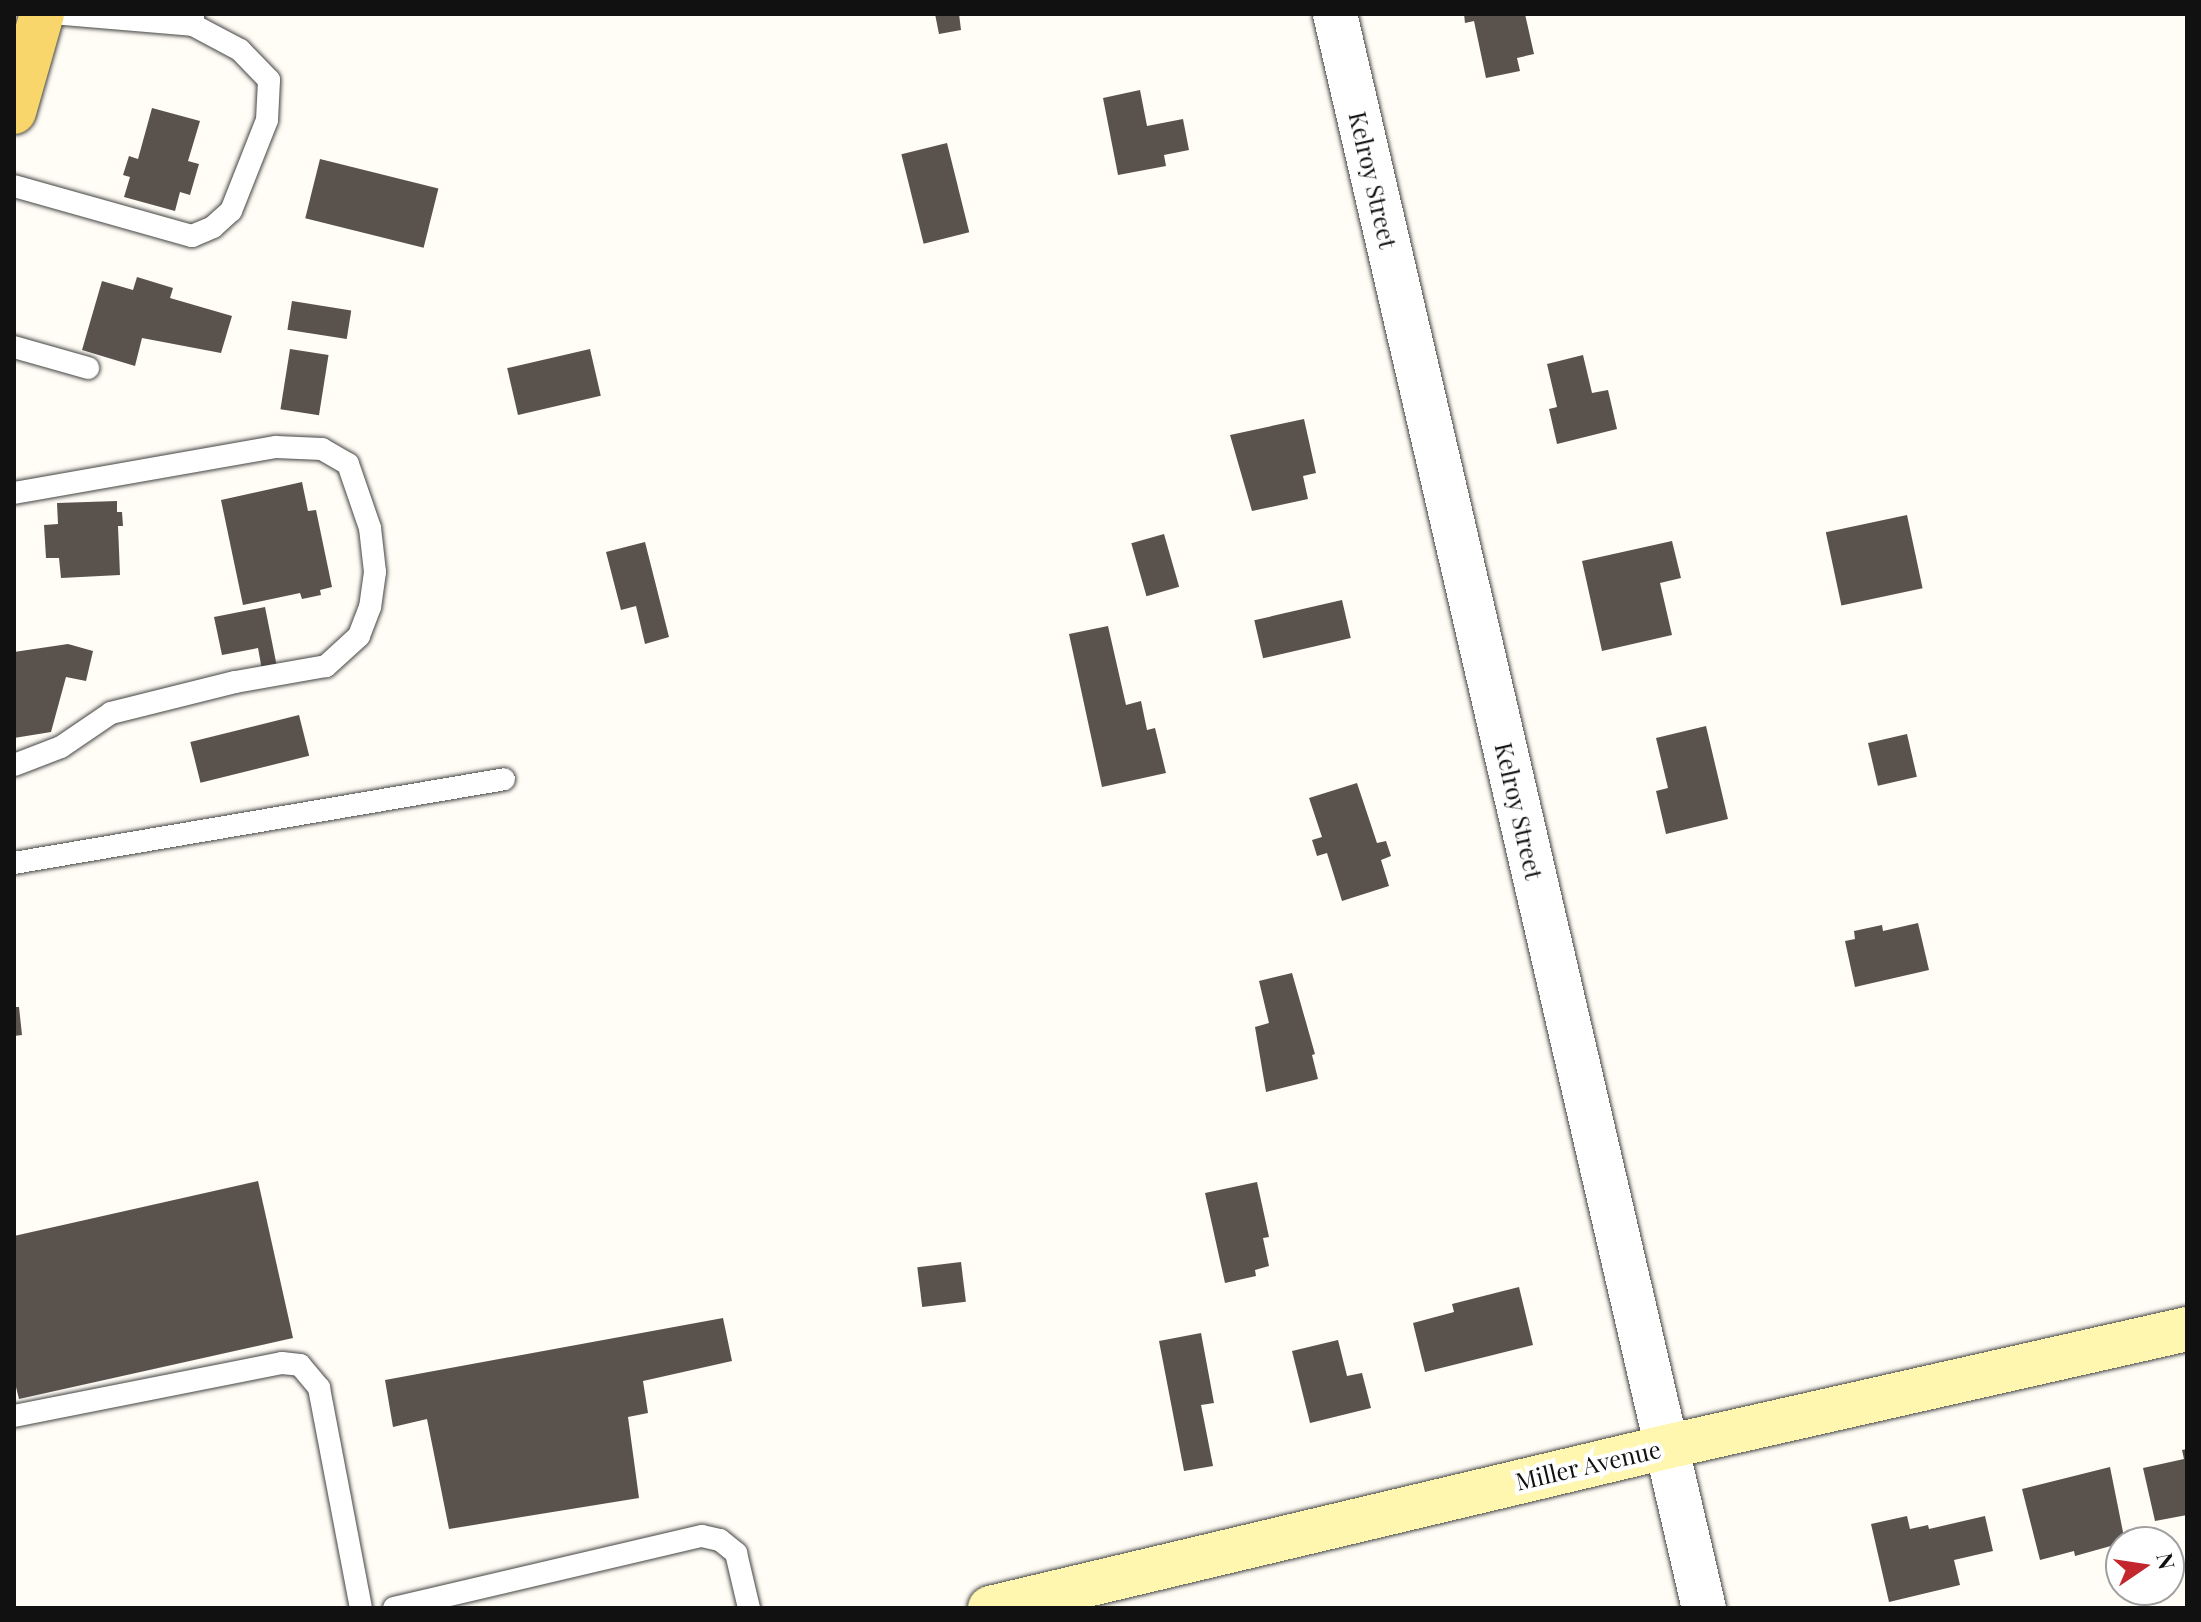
<!DOCTYPE html>
<html>
<head>
<meta charset="utf-8">
<style>
  body { margin:0 }
  #map { position:relative; width:2201px; height:1622px; overflow:hidden; background:#fffdf5; font-family:"Playfair Display",serif }
  div>[style] { position:absolute }
  .building>* { inset:0; background:#5a524d; transform-origin:0 0 }
  .roads { filter:drop-shadow(0 0 2px #444) drop-shadow(0 0 2px #444) }
  .service>* { height:22px; margin:-11px; padding:0 11px; transform-origin:11px; border-radius:11px; background:#fff }
  .minor>* { height:44px; margin:-22px; padding:0 22px; transform-origin:22px; border-radius:22px; background:#fff }
  .secondary>* { height:44px; margin:-22px; padding:0 22px; transform-origin:22px; border-radius:22px; background:#fff6b0 }
  .primary>* { height:44px; margin:-22px; padding:0 22px; transform-origin:22px; border-radius:22px; background:#f9d66b }
  span { translate:-50% -50%; white-space:nowrap; text-align:center; line-height:1.15; -webkit-text-stroke:8px #fff; paint-order:stroke }
  .street-label { font-size:24px; color:#111 }
  .frame { position:absolute; inset:0; border:16px solid #111; pointer-events:none }
  .north { position:absolute; left:2105px; top:1526px; width:80px; height:80px; box-sizing:border-box; background:#fff; border:2px solid #a0a0a0; border-radius:50%; rotate:77deg; font-size:22px; font-weight:700; line-height:32px; text-align:center; color:#111 }
  .north::after { content:''; display:block; margin:auto; width:28px; height:36px; background:#c4262e; clip-path:polygon(50% 0,100% 100%,50% 72%,0 100%) }
</style>
</head>
<body>
<div id="map">
  <div class="building">
    <div style="clip-path:polygon(935px 14px,959px 14px,961px 30px,939px 34px)"></div>
    <div style="clip-path:polygon(1464px 14px,1525px 14px,1534px 54px,1517px 58px,1520px 71px,1486px 78px,1474px 21px,1465px 23px)"></div>
    <div style="clip-path:polygon(1140px 90px,1147px 126px,1183px 119px,1189px 150px,1164px 155px,1166px 166px,1118px 175px,1103px 98px)"></div>
    <div style="clip-path:polygon(152px 108px,200px 121px,188px 161px,199px 164px,190px 195px,180px 192px,175px 211px,124px 197px,130px 177px,123px 175px,129px 156px,138px 159px)"></div>
    <div style="left:947px;top:143px;width:92px;height:47px;rotate:76deg"></div>
    <div style="left:320px;top:159px;width:122px;height:61px;rotate:14deg"></div>
    <div style="clip-path:polygon(137px 277px,173px 288px,170px 298px,232px 316px,221px 353px,142px 338px,135px 366px,82px 350px,102px 281px,133px 290px)"></div>
    <div style="left:292px;top:301px;width:60px;height:29px;rotate:9deg"></div>
    <div style="left:290px;top:349px;width:39px;height:61px;rotate:9deg"></div>
    <div style="left:590px;top:349px;width:48px;height:85px;rotate:77deg"></div>
    <div style="clip-path:polygon(1583px 355px,1592px 393px,1608px 390px,1617px 429px,1557px 444px,1549px 409px,1557px 407px,1547px 364px)"></div>
    <div style="clip-path:polygon(1304px 419px,1316px 473px,1303px 476px,1308px 499px,1252px 511px,1230px 435px)"></div>
    <div style="clip-path:polygon(302px 482px,308px 511px,316px 510px,332px 587px,320px 590px,321px 595px,302px 599px,300px 593px,243px 605px,221px 500px)"></div>
    <div style="clip-path:polygon(117px 501px,117px 512px,122px 512px,123px 526px,118px 526px,120px 575px,61px 578px,59px 558px,46px 558px,44px 525px,58px 524px,57px 503px)"></div>
    <div style="left:1907px;top:515px;width:75px;height:83px;rotate:78deg"></div>
    <div style="left:1164px;top:534px;width:55px;height:34px;rotate:74deg"></div>
    <div style="clip-path:polygon(1672px 541px,1681px 578px,1660px 583px,1672px 635px,1602px 651px,1582px 561px)"></div>
    <div style="clip-path:polygon(645px 542px,669px 637px,645px 644px,636px 606px,621px 610px,606px 552px)"></div>
    <div style="left:1342px;top:600px;width:39px;height:90px;rotate:77deg"></div>
    <div style="clip-path:polygon(265px 607px,277px 667px,262px 670px,258px 648px,222px 655px,214px 617px)"></div>
    <div style="clip-path:polygon(1108px 626px,1126px 705px,1141px 701px,1147px 730px,1155px 728px,1166px 773px,1102px 787px,1069px 634px)"></div>
    <div style="clip-path:polygon(68px 644px,93px 651px,86px 681px,66px 677px,51px 732px,14px 738px,14px 652px)"></div>
    <div style="left:299px;top:715px;width:42px;height:112px;rotate:76deg"></div>
    <div style="clip-path:polygon(1706px 726px,1728px 819px,1666px 834px,1656px 791px,1668px 788px,1656px 738px)"></div>
    <div style="left:1907px;top:734px;width:44px;height:40px;rotate:77deg"></div>
    <div style="clip-path:polygon(1357px 783px,1377px 843px,1386px 841px,1391px 856px,1381px 860px,1389px 886px,1342px 901px,1327px 853px,1317px 856px,1312px 840px,1322px 837px,1309px 798px)"></div>
    <div style="clip-path:polygon(1918px 923px,1929px 970px,1855px 987px,1845px 941px,1855px 939px,1854px 931px,1882px 925px,1883px 931px)"></div>
    <div style="clip-path:polygon(1292px 973px,1315px 1054px,1312px 1055px,1318px 1079px,1266px 1092px,1255px 1027px,1269px 1023px,1259px 981px)"></div>
    <div style="clip-path:polygon(14px 1007px,19px 1007px,22px 1035px,14px 1036px)"></div>
    <div style="clip-path:polygon(258px 1181px,293px 1338px,19px 1399px,14px 1379px,14px 1236px)"></div>
    <div style="clip-path:polygon(1257px 1182px,1269px 1237px,1263px 1238px,1269px 1266px,1255px 1270px,1256px 1276px,1225px 1283px,1205px 1193px)"></div>
    <div style="left:961px;top:1262px;width:40px;height:44px;rotate:83deg"></div>
    <div style="clip-path:polygon(1519px 1287px,1533px 1345px,1425px 1372px,1413px 1323px,1454px 1312px,1452px 1304px)"></div>
    <div style="clip-path:polygon(723px 1318px,732px 1361px,643px 1381px,648px 1413px,628px 1417px,639px 1498px,449px 1529px,427px 1419px,393px 1427px,385px 1380px)"></div>
    <div style="clip-path:polygon(1201px 1333px,1214px 1403px,1201px 1405px,1213px 1466px,1184px 1471px,1159px 1341px)"></div>
    <div style="clip-path:polygon(1338px 1340px,1347px 1376px,1362px 1373px,1371px 1408px,1310px 1423px,1292px 1351px)"></div>
    <div style="clip-path:polygon(2187px 1449px,2187px 1515px,2155px 1521px,2143px 1468px,2184px 1459px,2182px 1450px)"></div>
    <div style="clip-path:polygon(2110px 1467px,2125px 1542px,2075px 1556px,2074px 1551px,2040px 1560px,2022px 1489px)"></div>
    <div style="clip-path:polygon(1907px 1516px,1910px 1529px,1928px 1525px,1929px 1529px,1985px 1516px,1993px 1551px,1954px 1560px,1960px 1585px,1889px 1602px,1871px 1524px)"></div>
  </div>
  <div class="roads">
    <div class="service">
      <div style="left:63px;top:14px;width:130px;rotate:4.8deg"></div>
      <div style="left:14px;top:186px;width:185px;rotate:15.7deg"></div>
      <div style="left:192px;top:236px;width:23px;rotate:-23deg"></div>
      <div style="left:213px;top:227px;width:24px;rotate:-42deg"></div>
      <div style="left:231px;top:211px;width:98px;rotate:-68.4deg"></div>
      <div style="left:267px;top:120px;width:40px;rotate:-87.1deg"></div>
      <div style="left:269px;top:80px;width:42px;rotate:-134deg"></div>
      <div style="left:240px;top:50px;width:53px;rotate:-152deg"></div>
      <div style="left:193px;top:25px;width:11px;rotate:-90deg"></div>
      <div style="left:14px;top:347px;width:77px;rotate:15.8deg"></div>
      <div style="left:14px;top:493px;width:266px;rotate:-10deg"></div>
      <div style="left:276px;top:447px;width:46px;rotate:2.5deg"></div>
      <div style="left:322px;top:449px;width:30px;rotate:30deg"></div>
      <div style="left:348px;top:464px;width:68px;rotate:71deg"></div>
      <div style="left:370px;top:528px;width:44px;rotate:83.5deg"></div>
      <div style="left:375px;top:572px;width:35px;rotate:98deg"></div>
      <div style="left:370px;top:607px;width:31px;rotate:111deg"></div>
      <div style="left:359px;top:636px;width:45px;rotate:137.7deg"></div>
      <div style="left:326px;top:666px;width:92px;rotate:170deg"></div>
      <div style="left:235px;top:682px;width:128px;rotate:166deg"></div>
      <div style="left:111px;top:713px;width:60px;rotate:145.8deg"></div>
      <div style="left:61px;top:747px;width:50px;rotate:159deg"></div>
      <div style="left:14px;top:863px;width:497px;rotate:-9.7deg"></div>
      <div style="left:14px;top:1416px;width:273px;rotate:-11.2deg"></div>
      <div style="left:282px;top:1363px;width:18px;rotate:6deg"></div>
      <div style="left:300px;top:1365px;width:30px;rotate:50deg"></div>
      <div style="left:319px;top:1388px;width:224px;rotate:79.2deg"></div>
      <div style="left:394px;top:1608px;width:316px;rotate:-13.2deg"></div>
      <div style="left:702px;top:1536px;width:18px;rotate:13deg"></div>
      <div style="left:720px;top:1540px;width:21px;rotate:39deg"></div>
      <div style="left:736px;top:1553px;width:57px;rotate:76.7deg"></div>
    </div>
    <div class="minor">
      <div style="left:1335px;top:14px;width:1636px;rotate:76.97deg"></div>
    </div>
    <div class="secondary">
      <div style="left:990px;top:1608px;width:695px;rotate:-13.4deg"></div>
      <div style="left:1666px;top:1447px;width:534px;rotate:-12.76deg"></div>
    </div>
    <div class="primary">
      <div style="left:14px;top:112px;width:102px;rotate:-74.1deg"></div>
    </div>
  </div>
  <div class="street-label">
    <span style="left:1373px;top:180px;rotate:77deg">Kelroy Street</span>
    <span style="left:1519px;top:811px;rotate:77deg">Kelroy Street</span>
    <span style="left:1588px;top:1465px;rotate:-13deg">Miller Avenue</span>
  </div>
  <div class="frame"></div>
  <div class="north">N</div>
</div>
</body>
</html>
